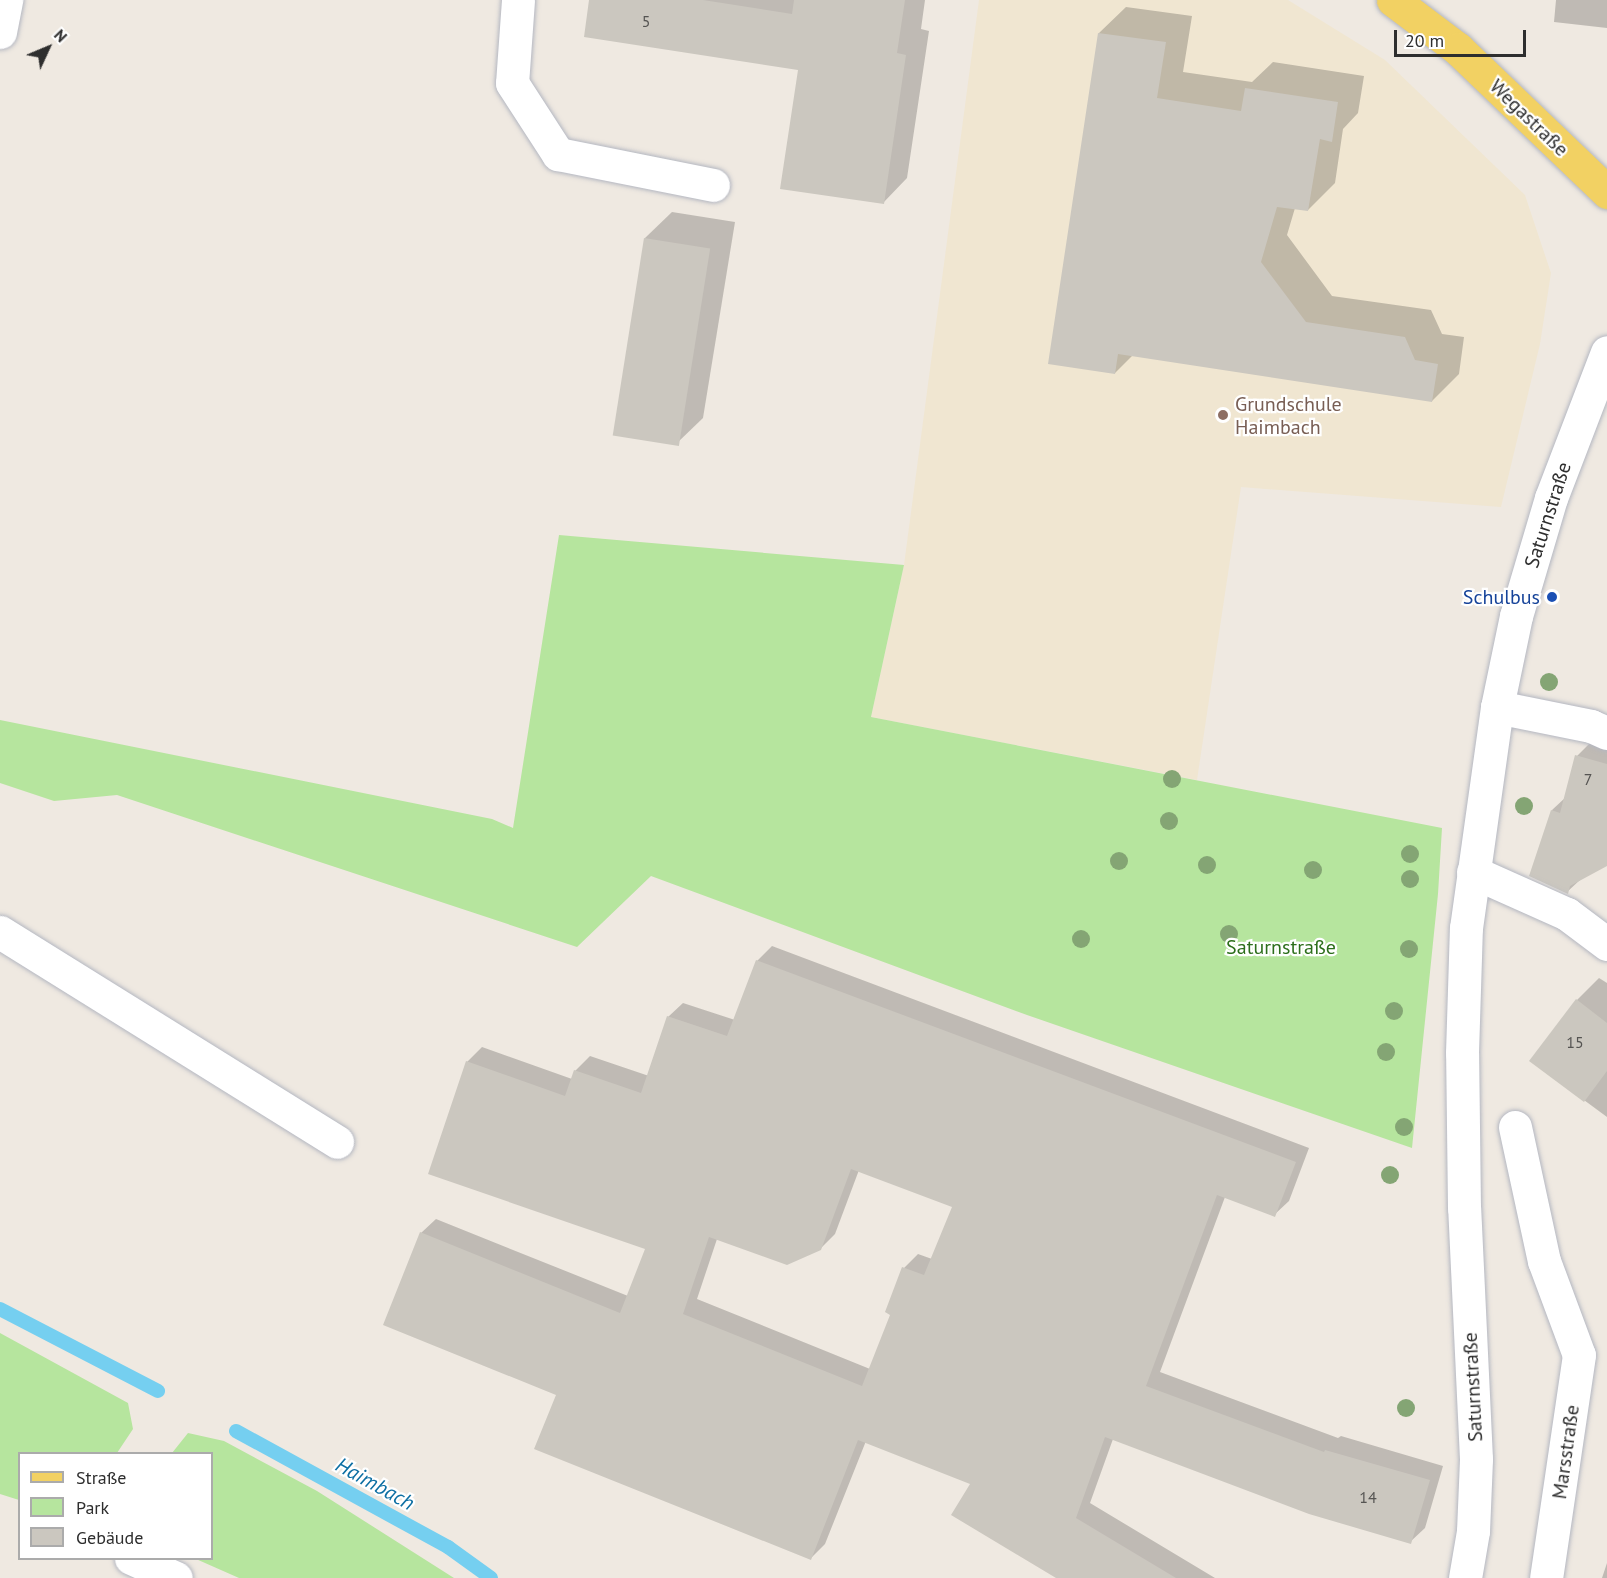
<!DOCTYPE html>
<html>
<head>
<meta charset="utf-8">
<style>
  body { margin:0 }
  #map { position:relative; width:1607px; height:1578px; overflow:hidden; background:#efe9e1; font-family:"PT Sans",sans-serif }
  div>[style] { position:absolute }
  .education>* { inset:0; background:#f0e6d1 }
  .green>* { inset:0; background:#b6e59e }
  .shadow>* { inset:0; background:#0003 }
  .stream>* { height:14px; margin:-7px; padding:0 7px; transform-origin:7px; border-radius:7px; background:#75cff0 }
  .building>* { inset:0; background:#cbc7bf; transform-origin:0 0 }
  .roads { filter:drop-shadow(0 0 2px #b4b7c1) drop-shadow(0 0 2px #b4b7c1) }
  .minor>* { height:33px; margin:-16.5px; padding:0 16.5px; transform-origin:16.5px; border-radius:16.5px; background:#fff }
  .major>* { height:33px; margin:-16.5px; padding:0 16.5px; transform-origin:16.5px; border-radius:16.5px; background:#f2d163 }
  .trees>* { width:18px; height:18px; margin:-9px; border-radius:50%; background:#84a574 }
  .dots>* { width:16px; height:16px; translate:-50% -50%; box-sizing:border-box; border:3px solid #fff; border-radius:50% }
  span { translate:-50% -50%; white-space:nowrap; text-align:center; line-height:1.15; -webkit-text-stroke:4.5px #fff; paint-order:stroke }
  .number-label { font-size:16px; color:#555452 }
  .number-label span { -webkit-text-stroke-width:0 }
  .street-label { font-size:20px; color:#2e2e2e }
  .education-label { font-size:20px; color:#785e54 }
  .left { translate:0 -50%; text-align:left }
  .transit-label { font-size:20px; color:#164399 }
  .right { translate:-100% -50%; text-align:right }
  .park-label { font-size:20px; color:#2c6e1b }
  .water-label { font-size:21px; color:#0d6fa3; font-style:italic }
  .legend { position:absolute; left:18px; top:1452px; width:195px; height:108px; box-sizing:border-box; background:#fff; border:2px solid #ababab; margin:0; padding:8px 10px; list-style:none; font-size:18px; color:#2e2e2e }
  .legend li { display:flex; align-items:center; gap:12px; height:30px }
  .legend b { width:30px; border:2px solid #ababab }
  .north { position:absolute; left:18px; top:18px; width:60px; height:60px; -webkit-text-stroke:4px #fff; paint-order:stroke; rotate:46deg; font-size:16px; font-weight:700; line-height:24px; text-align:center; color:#2e2e2e }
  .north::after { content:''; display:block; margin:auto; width:21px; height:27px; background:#2e2e2e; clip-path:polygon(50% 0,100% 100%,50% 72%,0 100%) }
  .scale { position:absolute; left:1394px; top:30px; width:132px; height:27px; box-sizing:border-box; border:3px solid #2e2e2e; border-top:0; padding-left:8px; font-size:18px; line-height:21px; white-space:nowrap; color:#2e2e2e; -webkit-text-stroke:4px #fff; paint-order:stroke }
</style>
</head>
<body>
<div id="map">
  <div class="education">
    <div style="clip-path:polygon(979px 0,1288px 0,1385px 60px,1525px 195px,1551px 273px,1540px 344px,1501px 507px,1241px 487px,1197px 780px,871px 717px,904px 565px)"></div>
  </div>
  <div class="green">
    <div style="clip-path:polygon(559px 535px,904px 565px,871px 717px,1442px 828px,1438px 894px,1412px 1148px,1027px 1015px,651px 876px,577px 947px,117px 795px,54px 801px,0 783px,0 720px,492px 819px,513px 828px)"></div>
    <div style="clip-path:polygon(0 1333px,128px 1403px,133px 1429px,117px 1453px,20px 1454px,19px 1500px,0 1494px)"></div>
    <div style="clip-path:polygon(188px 1433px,224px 1441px,317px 1491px,454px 1578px,239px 1578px,196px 1559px,212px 1558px,212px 1454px,172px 1453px)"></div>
  </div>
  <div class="shadow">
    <div style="clip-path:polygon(591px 0,925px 0,921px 29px,929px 31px,907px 178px,883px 203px,800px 68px)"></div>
    <div style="clip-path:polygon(1556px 0,1607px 0,1607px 28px,1554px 22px)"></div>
    <div style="clip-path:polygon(1126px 7px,1192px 16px,1183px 72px,1252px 82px,1273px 62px,1364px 76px,1358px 113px,1343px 129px,1335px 183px,1308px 210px,1295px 208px,1287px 235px,1332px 296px,1431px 310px,1442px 334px,1464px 337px,1459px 374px,1432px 401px,1133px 355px,1115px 373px,1099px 33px)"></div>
    <div style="clip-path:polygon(672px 212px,735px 222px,703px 418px,676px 444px,645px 238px)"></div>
    <div style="clip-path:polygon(1592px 741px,1607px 745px,1607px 864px,1581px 879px,1567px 892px,1552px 810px,1566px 797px,1577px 756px)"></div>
    <div style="clip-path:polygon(evenodd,772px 946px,1309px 1148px,1289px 1201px,1274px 1215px,1225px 1197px,1160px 1372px,1338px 1438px,1341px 1436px,1443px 1466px,1425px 1528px,1410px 1542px,1113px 1439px,1090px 1503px,1215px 1578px,1060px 1578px,972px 1483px,866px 1441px,825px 1544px,811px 1558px,558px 1394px,421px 1233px,436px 1219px,628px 1296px,647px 1248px,467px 1062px,482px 1047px,572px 1079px,575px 1071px,590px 1056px,649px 1076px,668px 1017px,683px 1003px,735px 1020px,757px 961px,772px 946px,859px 1170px,954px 1206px,932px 1259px,918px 1254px,904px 1268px,892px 1314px,870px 1369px,697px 1299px,717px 1239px,820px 1249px,835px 1234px,859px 1170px)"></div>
    <div style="clip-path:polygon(1599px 978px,1607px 983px,1607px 1117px,1531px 1061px,1577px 1000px)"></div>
    <div style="clip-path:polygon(1607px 1563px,1607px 1578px,1602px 1578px)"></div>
  </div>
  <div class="stream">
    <div style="left:0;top:1309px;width:178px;rotate:27.4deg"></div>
    <div style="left:236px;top:1431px;width:242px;rotate:28.7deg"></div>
    <div style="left:448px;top:1547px;width:53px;rotate:35.8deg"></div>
  </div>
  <div class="building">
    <div style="clip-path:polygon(589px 0,703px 0,792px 14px,794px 0,905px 0,897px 53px,906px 55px,884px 204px,780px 189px,798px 70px,584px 37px)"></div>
    <div style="clip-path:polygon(1098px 33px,1166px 42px,1157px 98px,1241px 111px,1245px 88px,1338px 102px,1332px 142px,1320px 139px,1308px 211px,1277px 207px,1261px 262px,1306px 322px,1405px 337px,1415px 360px,1438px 364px,1432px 402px,1118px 354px,1115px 374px,1048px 364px)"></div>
    <div style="left:644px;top:238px;width:67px;height:200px;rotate:9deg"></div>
    <div style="clip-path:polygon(1575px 755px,1607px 764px,1607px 866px,1570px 886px,1568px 894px,1529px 876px,1551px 810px,1560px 813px)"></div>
    <div style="clip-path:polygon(evenodd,756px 960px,1296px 1162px,1275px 1217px,1217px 1195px,1146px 1386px,1324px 1452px,1325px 1450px,1430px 1480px,1411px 1544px,1309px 1514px,1105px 1437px,1076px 1518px,1176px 1578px,1056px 1578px,951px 1515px,970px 1484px,858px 1440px,811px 1560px,534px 1449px,556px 1395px,383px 1325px,420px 1232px,620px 1313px,645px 1249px,428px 1174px,466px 1061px,565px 1096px,574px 1070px,641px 1093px,667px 1016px,727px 1036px,756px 960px,851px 1169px,952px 1207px,924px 1275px,902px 1267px,885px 1312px,890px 1315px,862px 1386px,683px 1314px,709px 1237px,787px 1265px,821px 1250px,851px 1169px)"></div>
    <div style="clip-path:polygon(1576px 999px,1607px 1023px,1607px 1071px,1584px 1102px,1529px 1061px)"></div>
  </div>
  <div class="roads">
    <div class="minor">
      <div style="left:518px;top:0;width:83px;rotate:94.1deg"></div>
      <div style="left:512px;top:83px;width:85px;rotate:57.1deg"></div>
      <div style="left:558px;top:154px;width:158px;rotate:11.3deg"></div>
      <div style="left:0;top:32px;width:33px;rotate:-79deg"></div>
      <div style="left:1497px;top:707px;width:96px;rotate:11.4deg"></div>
      <div style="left:1591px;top:726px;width:17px;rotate:24deg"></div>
      <div style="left:1473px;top:872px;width:103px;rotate:24.1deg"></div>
      <div style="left:1567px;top:914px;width:50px;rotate:36.9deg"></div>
      <div style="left:0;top:932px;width:397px;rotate:31.9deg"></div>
      <div style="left:1515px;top:1127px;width:137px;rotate:77.8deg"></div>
      <div style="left:1544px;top:1261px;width:100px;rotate:69.6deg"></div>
      <div style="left:1579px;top:1355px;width:225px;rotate:98.4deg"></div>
      <div style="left:131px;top:1558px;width:49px;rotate:24deg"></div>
      <div style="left:1465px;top:1578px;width:48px;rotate:-80.3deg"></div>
      <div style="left:1473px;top:1531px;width:72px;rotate:-87.6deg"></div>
      <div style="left:1476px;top:1459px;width:251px;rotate:-92.7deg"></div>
      <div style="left:1464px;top:1208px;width:155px;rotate:-90.7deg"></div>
      <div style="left:1462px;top:1053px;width:125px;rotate:-88.2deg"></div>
      <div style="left:1466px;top:928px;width:223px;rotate:-82deg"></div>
      <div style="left:1497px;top:707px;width:93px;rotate:-78.2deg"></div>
      <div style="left:1516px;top:616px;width:123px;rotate:-73.5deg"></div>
      <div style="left:1551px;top:498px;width:156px;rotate:-69deg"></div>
    </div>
    <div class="major">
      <div style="left:1393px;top:0;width:81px;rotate:37deg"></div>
      <div style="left:1458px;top:49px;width:207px;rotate:43.8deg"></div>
    </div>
  </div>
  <div class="trees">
    <div style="left:1549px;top:682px"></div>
    <div style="left:1172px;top:779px"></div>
    <div style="left:1524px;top:806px"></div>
    <div style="left:1169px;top:821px"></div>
    <div style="left:1410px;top:854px"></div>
    <div style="left:1119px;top:861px"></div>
    <div style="left:1207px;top:865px"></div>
    <div style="left:1313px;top:870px"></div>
    <div style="left:1410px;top:879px"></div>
    <div style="left:1229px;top:934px"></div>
    <div style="left:1081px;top:939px"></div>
    <div style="left:1409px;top:949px"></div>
    <div style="left:1394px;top:1011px"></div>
    <div style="left:1386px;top:1052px"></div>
    <div style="left:1404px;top:1127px"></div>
    <div style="left:1390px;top:1175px"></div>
    <div style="left:1406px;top:1408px"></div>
  </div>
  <div class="dots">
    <div style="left:1223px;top:415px;background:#8d6e63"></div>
    <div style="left:1552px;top:597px;background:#1a4fb4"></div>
  </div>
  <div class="number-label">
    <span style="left:646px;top:21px">5</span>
    <span style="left:1588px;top:779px">7</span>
    <span style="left:1575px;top:1042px">15</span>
    <span style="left:1368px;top:1497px">14</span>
  </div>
  <div class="street-label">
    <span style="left:1529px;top:118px;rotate:44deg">Wegastraße</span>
    <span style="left:1548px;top:515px;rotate:-72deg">Saturnstraße</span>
    <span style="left:1473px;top:1387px;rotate:-93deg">Saturnstraße</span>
    <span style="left:1566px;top:1452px;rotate:-82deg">Marsstraße</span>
  </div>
  <div class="education-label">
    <span class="left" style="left:1235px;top:416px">Grundschule<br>Haimbach</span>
  </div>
  <div class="transit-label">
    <span class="right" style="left:1540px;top:597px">Schulbus</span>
  </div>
  <div class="park-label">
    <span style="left:1281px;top:947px">Saturnstraße</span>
  </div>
  <div class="water-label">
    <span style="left:375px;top:1484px;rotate:29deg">Haimbach</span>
  </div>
  <ul class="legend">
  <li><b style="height:8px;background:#f2d163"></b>Straße</li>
  <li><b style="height:16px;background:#b6e59e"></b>Park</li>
  <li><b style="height:16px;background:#cbc7bf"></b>Gebäude</li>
  </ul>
  <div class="north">N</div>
  <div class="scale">20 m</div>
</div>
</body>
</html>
